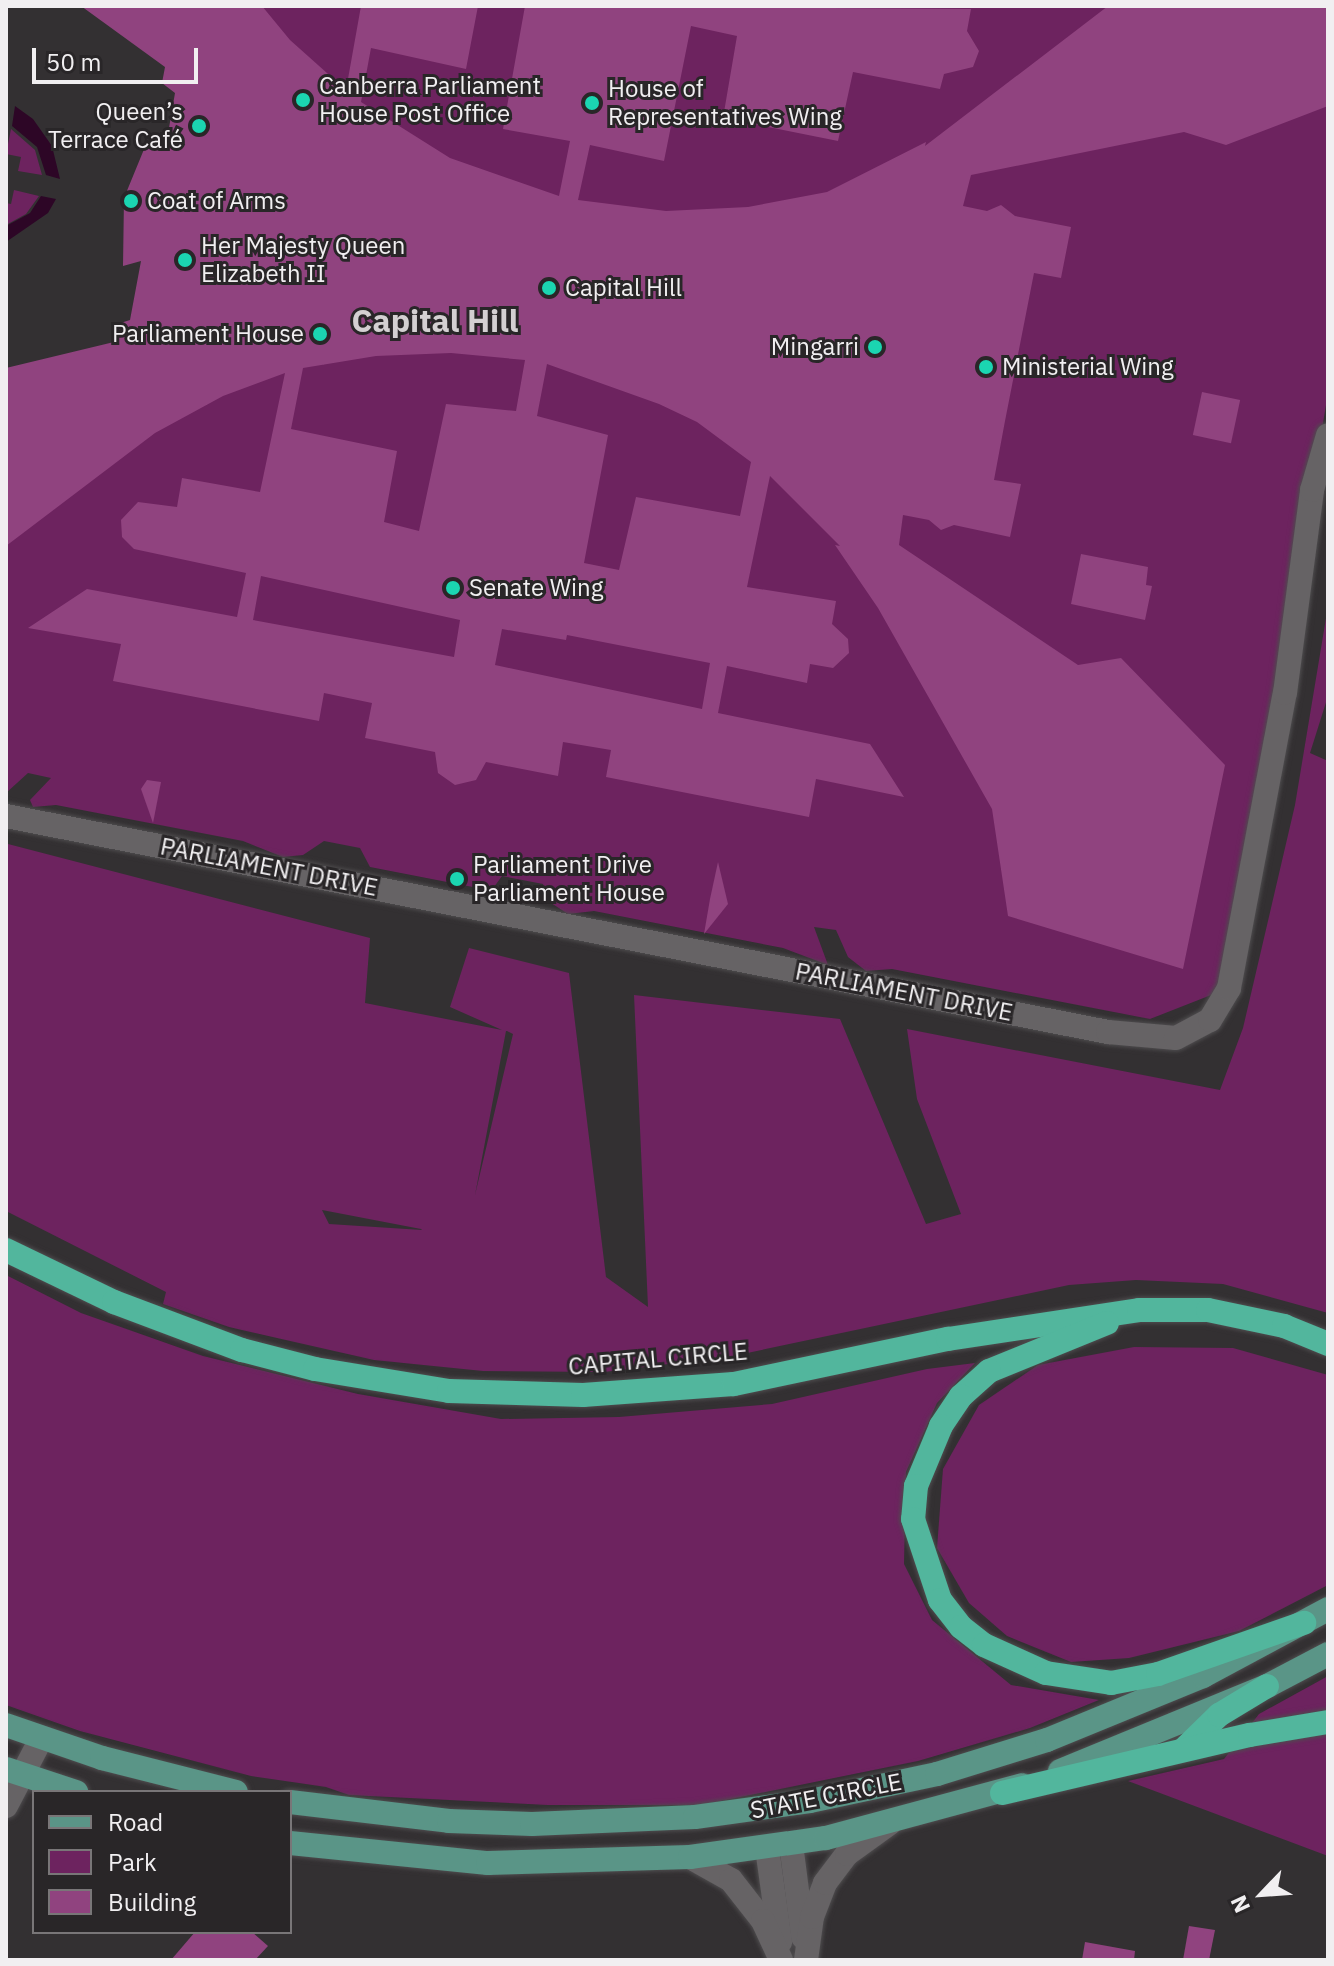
<!DOCTYPE html>
<html>
<head>
<meta charset="utf-8">
<style>
  body { margin:0 }
  #map { position:relative; width:1334px; height:1966px; overflow:hidden; background:#333032; font-family:"IBM Plex Sans",sans-serif }
  div>[style] { position:absolute }
  .green>* { inset:0; background:#6d235f }
  .water>* { inset:0; background:#2d0626 }
  .building>* { inset:0; background:#90437f; transform-origin:0 0 }
  .roads { filter:drop-shadow(0 0 2px #4e4c4e) drop-shadow(0 0 2px #4e4c4e) }
  .street>* { height:24px; margin:-12px; padding:0 12px; transform-origin:12px; border-radius:12px; background:#666365 }
  .secondary>* { height:24px; margin:-12px; padding:0 12px; transform-origin:12px; border-radius:12px; background:#666365 }
  .primary>* { height:24px; margin:-12px; padding:0 12px; transform-origin:12px; border-radius:12px; background:#5a9587 }
  .highway>* { height:24px; margin:-12px; padding:0 12px; transform-origin:12px; border-radius:12px; background:#52b69d }
  .dots>* { width:22px; height:22px; translate:-50% -50%; box-sizing:border-box; border:4px solid #292628; border-radius:50% }
  span { translate:-50% -50%; white-space:nowrap; text-align:center; line-height:1.15; -webkit-text-stroke:6px #292628; paint-order:stroke }
  .poi-label { font-size:24px; color:#f1eff1 }
  .left { translate:0 -50%; text-align:left }
  .right { translate:-100% -50%; text-align:right }
  .street-label { font-size:24px; color:#f1eff1 }
  .district-label { font-size:32px; color:#d4d0d2; font-weight:700 }
  .frame { position:absolute; inset:0; border:8px solid #f1eff1; pointer-events:none }
  .legend { position:absolute; left:32px; top:1790px; width:260px; height:144px; box-sizing:border-box; background:#292628; border:2px solid #797678; margin:0; padding:10px 14px; list-style:none; font-size:24px; color:#f1eff1 }
  .legend li { display:flex; align-items:center; gap:16px; height:40px }
  .legend b { width:40px; border:2px solid #797678 }
  .north { position:absolute; left:1222px; top:1854px; width:80px; height:80px; -webkit-text-stroke:6px #292628; paint-order:stroke; rotate:245deg; font-size:22px; font-weight:700; line-height:32px; text-align:center; color:#f1eff1 }
  .north::after { content:''; display:block; margin:auto; width:28px; height:36px; background:#f1eff1; clip-path:polygon(50% 0,100% 100%,50% 72%,0 100%) }
  .scale { position:absolute; left:32px; top:48px; width:166px; height:36px; box-sizing:border-box; border:4px solid #f1eff1; border-top:0; padding-left:10px; font-size:24px; line-height:28px; white-space:nowrap; color:#f1eff1; -webkit-text-stroke:6px #292628; paint-order:stroke }
</style>
</head>
<body>
<div id="map">
  <div class="green">
    <div style="clip-path:polygon(89px 6px,1328px 6px,1328px 393px,1229px 988px,1150px 1019px,892px 969px,866px 971px,848px 957px,836px 930px,814px 927px,828px 965px,783px 948px,594px 911px,568px 914px,548px 901px,543px 884px,502px 876px,494px 887px,483px 889px,370px 867px,360px 848px,324px 841px,303px 855px,283px 857px,243px 841px,56px 805px,33px 807px,30px 800px,51px 778px,28px 773px,6px 793px,6px 373px,148px 334px,196px 89px)"></div>
    <div style="clip-path:polygon(11px 129px,35px 150px,42px 175px,18px 171px,21px 157px,6px 154px)"></div>
    <div style="clip-path:polygon(14px 190px,39px 196px,26px 214px,6px 225px,6px 203px,11px 204px)"></div>
    <div style="clip-path:polygon(evenodd,1328px 606px,1328px 696px,1310px 753px,1328px 761px,1328px 1313px,1223px 1284px,1136px 1280px,1069px 1285px,733px 1356px,604px 1372px,483px 1371px,374px 1360px,229px 1327px,163px 1304px,166px 1292px,6px 1211px,8px 844px,370px 938px,365px 1003px,502px 1030px,450px 1007px,469px 948px,569px 973px,606px 1277px,648px 1307px,634px 995px,840px 1019px,926px 1224px,961px 1214px,917px 1099px,907px 1029px,1220px 1090px,1243px 1028px,1295px 805px,1328px 606px,507px 1031px,513px 1034px,475px 1195px,506px 1031px,507px 1031px,1328px 606px,322px 1210px,421px 1229px,422px 1230px,329px 1224px,322px 1210px)"></div>
    <div style="clip-path:polygon(6px 1275px,81px 1313px,203px 1356px,358px 1394px,501px 1419px,619px 1417px,772px 1404px,927px 1369px,975px 1363px,937px 1403px,906px 1472px,904px 1564px,932px 1620px,1011px 1685px,1099px 1700px,1030px 1728px,918px 1761px,701px 1805px,548px 1805px,349px 1795px,326px 1787px,251px 1776px,80px 1731px,6px 1705px)"></div>
    <div style="clip-path:polygon(1134px 1347px,1233px 1348px,1328px 1375px,1328px 1585px,1239px 1631px,1129px 1658px,1071px 1662px,1007px 1636px,969px 1603px,937px 1548px,943px 1469px,979px 1405px,1038px 1365px)"></div>
    <div style="clip-path:polygon(1328px 1676px,1328px 1856px,1128px 1781px,1224px 1759px,1259px 1714px)"></div>
  </div>
  <div class="water">
    <div style="clip-path:polygon(15px 106px,33px 119px,52px 146px,60px 179px,46px 175px,37px 147px,12px 126px)"></div>
    <div style="clip-path:polygon(41px 196px,56px 199px,48px 213px,6px 242px,6px 226px,30px 213px)"></div>
  </div>
  <div class="building">
    <div style="clip-path:polygon(evenodd,81px 6px,262px 6px,290px 40px,346px 90px,361px 6px,478px 6px,466px 69px,371px 48px,361px 102px,450px 158px,559px 196px,570px 141px,503px 129px,525px 6px,971px 9px,967px 31px,979px 51px,973px 67px,944px 74px,940px 89px,853px 72px,838px 141px,723px 118px,737px 36px,691px 26px,664px 161px,590px 145px,578px 200px,666px 211px,748px 207px,827px 192px,926px 142px,925px 146px,1108px 6px,1328px 6px,1328px 106px,1226px 145px,1184px 132px,971px 175px,963px 206px,987px 211px,1001px 205px,1015px 216px,1071px 227px,1061px 278px,1034px 273px,1005px 421px,994px 480px,1021px 484px,1010px 537px,954px 525px,941px 530px,929px 520px,903px 515px,899px 545px,1078px 665px,1121px 658px,1225px 765px,1183px 969px,1008px 916px,992px 809px,878px 608px,835px 545px,840px 546px,770px 476px,747px 587px,836px 601px,832px 624px,848px 639px,849px 653px,833px 668px,810px 664px,807px 683px,727px 666px,718px 713px,870px 744px,904px 797px,816px 779px,809px 817px,606px 777px,611px 750px,563px 742px,558px 776px,486px 762px,476px 780px,455px 785px,438px 773px,435px 752px,365px 738px,372px 703px,324px 693px,319px 721px,113px 681px,121px 644px,28px 628px,87px 589px,237px 617px,246px 573px,134px 549px,122px 537px,121px 520px,138px 502px,177px 507px,182px 478px,260px 492px,285px 373px,223px 396px,155px 433px,6px 546px,6px 368px,114px 342px,114px 325px,130px 320px,141px 261px,123px 266px,124px 198px,147px 142px,165px 151px,175px 93px,162px 83px,165px 67px,81px 6px,451px 353px,525px 360px,516px 411px,446px 404px,419px 531px,384px 522px,397px 451px,291px 429px,303px 368px,376px 356px,451px 353px,81px 6px,547px 364px,659px 404px,697px 422px,751px 462px,740px 516px,636px 497px,619px 570px,584px 563px,608px 435px,537px 416px,547px 364px,81px 6px,261px 576px,460px 620px,454px 657px,253px 620px,261px 576px,81px 6px,502px 629px,566px 640px,567px 635px,710px 663px,702px 709px,495px 665px,502px 629px)"></div>
    <div style="left:1202px;top:392px;width:39px;height:44px;rotate:12deg"></div>
    <div style="clip-path:polygon(1081px 554px,1148px 567px,1146px 585px,1152px 586px,1145px 620px,1071px 604px)"></div>
    <div style="clip-path:polygon(147px 780px,161px 782px,153px 823px,141px 789px)"></div>
    <div style="clip-path:polygon(718px 862px,728px 904px,704px 934px,710px 899px)"></div>
    <div style="clip-path:polygon(1189px 1926px,1215px 1930px,1209px 1960px,1183px 1960px)"></div>
    <div style="clip-path:polygon(195px 1932px,252px 1932px,268px 1946px,255px 1960px,171px 1960px)"></div>
    <div style="clip-path:polygon(1085px 1942px,1135px 1951px,1134px 1960px,1082px 1960px)"></div>
  </div>
  <div class="roads">
    <div class="street">
      <div style="left:6px;top:816px;width:1123px;rotate:11.09deg"></div>
      <div style="left:1108px;top:1032px;width:68px;rotate:5deg"></div>
      <div style="left:1176px;top:1038px;width:38px;rotate:-28deg"></div>
      <div style="left:1210px;top:1020px;width:37px;rotate:-59deg"></div>
      <div style="left:1229px;top:988px;width:300px;rotate:-79.3deg"></div>
      <div style="left:1285px;top:693px;width:205px;rotate:-82.4deg"></div>
      <div style="left:1312px;top:490px;width:57px;rotate:-73.8deg"></div>
      <div style="left:6px;top:1806px;width:76px;rotate:-62.4deg"></div>
    </div>
    <div class="secondary">
      <div style="left:791px;top:1844px;width:94px;rotate:82.6deg"></div>
      <div style="left:767px;top:1848px;width:95px;rotate:82.1deg"></div>
      <div style="left:690px;top:1857px;width:47px;rotate:29.3deg"></div>
      <div style="left:731px;top:1880px;width:52px;rotate:52deg"></div>
      <div style="left:763px;top:1921px;width:43px;rotate:65.2deg"></div>
      <div style="left:806px;top:1960px;width:43px;rotate:-82.1deg"></div>
      <div style="left:812px;top:1917px;width:36px;rotate:-69deg"></div>
      <div style="left:825px;top:1883px;width:36px;rotate:-53deg"></div>
      <div style="left:847px;top:1854px;width:53px;rotate:-35.8deg"></div>
    </div>
    <div class="primary">
      <div style="left:6px;top:1725px;width:102px;rotate:19deg"></div>
      <div style="left:102px;top:1758px;width:138px;rotate:14.2deg"></div>
      <div style="left:6px;top:1769px;width:74px;rotate:18.2deg"></div>
      <div style="left:1060px;top:1771px;width:224px;rotate:-22.3deg"></div>
      <div style="left:1267px;top:1686px;width:69px;rotate:-27.7deg"></div>
      <div style="left:290px;top:1802px;width:160px;rotate:6.8deg"></div>
      <div style="left:449px;top:1821px;width:83px;rotate:2.1deg"></div>
      <div style="left:532px;top:1824px;width:163px;rotate:-2.5deg"></div>
      <div style="left:695px;top:1817px;width:116px;rotate:-7.9deg"></div>
      <div style="left:810px;top:1801px;width:130px;rotate:-12deg"></div>
      <div style="left:937px;top:1774px;width:115px;rotate:-17.2deg"></div>
      <div style="left:1047px;top:1740px;width:169px;rotate:-22.3deg"></div>
      <div style="left:1203px;top:1676px;width:142px;rotate:-28.2deg"></div>
      <div style="left:290px;top:1843px;width:199px;rotate:5.8deg"></div>
      <div style="left:488px;top:1863px;width:202px;rotate:-1.7deg"></div>
      <div style="left:690px;top:1857px;width:137px;rotate:-8deg"></div>
      <div style="left:826px;top:1838px;width:203px;rotate:-15.1deg"></div>
    </div>
    <div class="highway">
      <div style="left:6px;top:1250px;width:120px;rotate:25.7deg"></div>
      <div style="left:114px;top:1302px;width:137px;rotate:20.6deg"></div>
      <div style="left:242px;top:1350px;width:75px;rotate:14.6deg"></div>
      <div style="left:315px;top:1369px;width:136px;rotate:9.3deg"></div>
      <div style="left:449px;top:1391px;width:134px;rotate:1.7deg"></div>
      <div style="left:583px;top:1395px;width:151px;rotate:-4.2deg"></div>
      <div style="left:734px;top:1384px;width:219px;rotate:-11.9deg"></div>
      <div style="left:948px;top:1339px;width:193px;rotate:-8.6deg"></div>
      <div style="left:1139px;top:1310px;width:69px"></div>
      <div style="left:1208px;top:1310px;width:78px;rotate:11.9deg"></div>
      <div style="left:1284px;top:1326px;width:48px;rotate:22.2deg"></div>
      <div style="left:1107px;top:1323px;width:127px;rotate:157.9deg"></div>
      <div style="left:989px;top:1371px;width:38px;rotate:138deg"></div>
      <div style="left:961px;top:1396px;width:36px;rotate:124deg"></div>
      <div style="left:941px;top:1426px;width:65px;rotate:112.6deg"></div>
      <div style="left:916px;top:1486px;width:33px;rotate:95deg"></div>
      <div style="left:913px;top:1519px;width:85px;rotate:71.6deg"></div>
      <div style="left:940px;top:1600px;width:34px;rotate:52deg"></div>
      <div style="left:961px;top:1627px;width:29px;rotate:38deg"></div>
      <div style="left:984px;top:1645px;width:68px;rotate:24.3deg"></div>
      <div style="left:1046px;top:1673px;width:66px;rotate:8.7deg"></div>
      <div style="left:1111px;top:1683px;width:48px;rotate:-10.8deg"></div>
      <div style="left:1158px;top:1674px;width:155px;rotate:-19.3deg"></div>
      <div style="left:1184px;top:1749px;width:49px;rotate:-44.2deg"></div>
      <div style="left:1219px;top:1715px;width:56px;rotate:-31.1deg"></div>
      <div style="left:1002px;top:1793px;width:255px;rotate:-13.2deg"></div>
      <div style="left:1250px;top:1735px;width:79px;rotate:-9.5deg"></div>
    </div>
  </div>
  <div class="dots">
    <div style="left:303px;top:100px;background:#1bd5b1"></div>
    <div style="left:592px;top:103px;background:#1bd5b1"></div>
    <div style="left:199px;top:126px;background:#1bd5b1"></div>
    <div style="left:131px;top:201px;background:#1bd5b1"></div>
    <div style="left:185px;top:260px;background:#1bd5b1"></div>
    <div style="left:549px;top:288px;background:#1bd5b1"></div>
    <div style="left:320px;top:334px;background:#1bd5b1"></div>
    <div style="left:875px;top:347px;background:#1bd5b1"></div>
    <div style="left:986px;top:367px;background:#1bd5b1"></div>
    <div style="left:453px;top:588px;background:#1bd5b1"></div>
    <div style="left:457px;top:879px;background:#1bd5b1"></div>
  </div>
  <div class="poi-label">
    <span class="left" style="left:319px;top:100px">Canberra Parliament<br>House Post Office</span>
    <span class="left" style="left:608px;top:103px">House of<br>Representatives Wing</span>
    <span class="right" style="left:183px;top:126px">Queen’s<br>Terrace Café</span>
    <span class="left" style="left:147px;top:201px">Coat of Arms</span>
    <span class="left" style="left:201px;top:260px">Her Majesty Queen<br>Elizabeth II</span>
    <span class="left" style="left:565px;top:288px">Capital Hill</span>
    <span class="right" style="left:304px;top:334px">Parliament House</span>
    <span class="right" style="left:859px;top:347px">Mingarri</span>
    <span class="left" style="left:1002px;top:367px">Ministerial Wing</span>
    <span class="left" style="left:469px;top:588px">Senate Wing</span>
    <span class="left" style="left:473px;top:879px">Parliament Drive<br>Parliament House</span>
  </div>
  <div class="street-label">
    <span style="left:269px;top:867px;rotate:11deg">PARLIAMENT DRIVE</span>
    <span style="left:904px;top:992px;rotate:11deg">PARLIAMENT DRIVE</span>
    <span style="left:658px;top:1359px;rotate:-5deg">CAPITAL CIRCLE</span>
    <span style="left:826px;top:1796px;rotate:-11deg">STATE CIRCLE</span>
  </div>
  <div class="district-label">
    <span style="left:435px;top:320px">Capital Hill</span>
  </div>
  <div class="frame"></div>
  <ul class="legend">
  <li><b style="height:10px;background:#5a9587"></b>Road</li>
  <li><b style="height:22px;background:#6d235f"></b>Park</li>
  <li><b style="height:22px;background:#90437f"></b>Building</li>
  </ul>
  <div class="north">N</div>
  <div class="scale">50 m</div>
</div>
</body>
</html>
